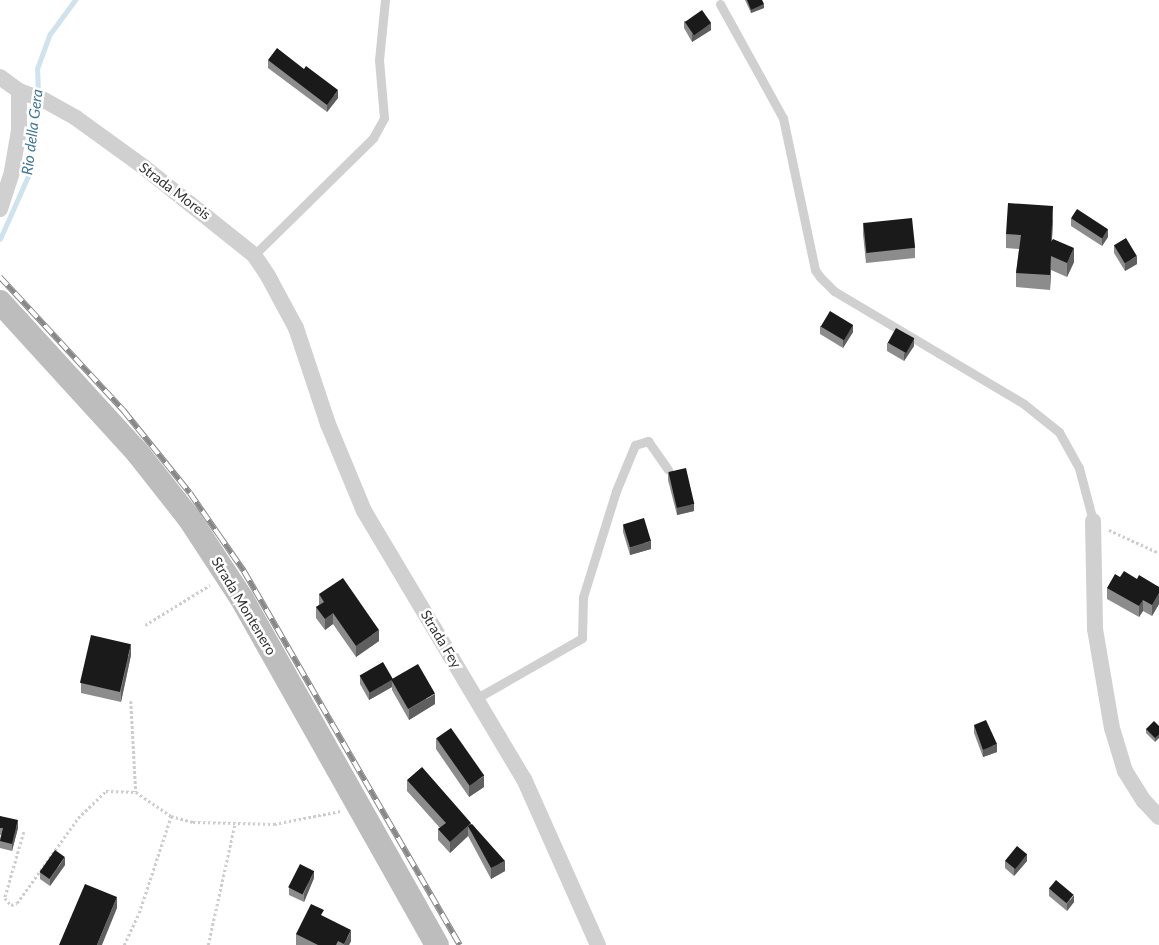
<!DOCTYPE html>
<html>
<head>
<meta charset="utf-8">
<style>
  body { margin:0 }
  #map { position:relative; width:1159px; height:945px; overflow:hidden; background:#fff; font-family:Lato,sans-serif }
  div>[style] { position:absolute }
  .stream>* { height:4.5px; margin:-2.25px; padding:0 2.25px; transform-origin:2.25px; border-radius:2.25px; background:#cfe2ee }
  .path>* { height:2.5px; margin-top:-1.25px; transform-origin:0; background:repeating-linear-gradient(90deg,#cdcdcd 0 2.5px,transparent 0 5px) }
  .service>* { height:9px; margin:-4.5px; padding:0 4.5px; transform-origin:4.5px; border-radius:4.5px; background:#d0d0d0 }
  .minor>* { height:16px; margin:-8px; padding:0 8px; transform-origin:8px; border-radius:8px; background:#d0d0d0 }
  .secondary>* { height:24px; margin:-12px; padding:0 12px; transform-origin:12px; border-radius:12px; background:#bdbdbd }
  .rail>* { height:5.5px; margin-top:-2.75px; transform-origin:0; background:repeating-linear-gradient(90deg,#fff 0 11px,#888 0 22px); box-sizing:border-box; border-block:1px solid #888 }
  .wall>* { inset:0; background:#8c8c8c }
  .shaded-wall>* { inset:0; background:#5f5f5f }
  .building>* { inset:0; background:#1a1a1a; transform-origin:0 0 }
  span { translate:-50% -50%; white-space:nowrap; text-align:center; line-height:1.15; -webkit-text-stroke:5px #fff; paint-order:stroke }
  .street-label { font-size:14px; color:#333 }
  .water-label { font-size:15px; color:#3f7597; font-style:italic }
</style>
</head>
<body>
<div id="map">
  <div class="stream">
    <div style="left:38px;top:94px;width:25px;rotate:-92deg"></div>
    <div style="left:37px;top:69px;width:37px;rotate:-70deg"></div>
    <div style="left:50px;top:34px;width:42px;rotate:-53.7deg"></div>
    <div style="left:0;top:239px;width:69px;rotate:-66deg"></div>
    <div style="left:28px;top:176px;width:75px;rotate:-83.9deg"></div>
  </div>
  <div class="path">
    <div style="left:1109px;top:530px;width:55px;rotate:24.7deg"></div>
    <div style="left:145px;top:625px;width:76px;rotate:-31.6deg"></div>
    <div style="left:131px;top:701px;width:91px;rotate:86.9deg"></div>
    <div style="left:24px;top:832px;width:69px;rotate:106.1deg"></div>
    <div style="left:5px;top:898px;width:9px;rotate:49deg"></div>
    <div style="left:11px;top:905px;width:6px;rotate:-18deg"></div>
    <div style="left:17px;top:903px;width:105px;rotate:-54.3deg"></div>
    <div style="left:78px;top:818px;width:39px;rotate:-44deg"></div>
    <div style="left:106px;top:791px;width:30px;rotate:2deg"></div>
    <div style="left:136px;top:792px;width:42px;rotate:34.4deg"></div>
    <div style="left:171px;top:816px;width:23px;rotate:15deg"></div>
    <div style="left:193px;top:822px;width:81px;rotate:1.4deg"></div>
    <div style="left:274px;top:824px;width:68px;rotate:-11deg"></div>
    <div style="left:124px;top:945px;width:35px;rotate:-65deg"></div>
    <div style="left:139px;top:913px;width:102px;rotate:-71.7deg"></div>
    <div style="left:208px;top:945px;width:125px;rotate:-77.5deg"></div>
  </div>
  <div class="service">
    <div style="left:720px;top:4px;width:130px;rotate:61.1deg"></div>
    <div style="left:783px;top:118px;width:155px;rotate:78.1deg"></div>
    <div style="left:815px;top:270px;width:9px;rotate:54deg"></div>
    <div style="left:820px;top:277px;width:20px;rotate:45deg"></div>
    <div style="left:834px;top:291px;width:221px;rotate:30.7deg"></div>
    <div style="left:1024px;top:404px;width:45px;rotate:38.7deg"></div>
    <div style="left:1059px;top:432px;width:41px;rotate:60.9deg"></div>
    <div style="left:1079px;top:468px;width:55px;rotate:75.2deg"></div>
    <div style="left:254px;top:255px;width:167px;rotate:-44.5deg"></div>
    <div style="left:373px;top:138px;width:23px;rotate:-61deg"></div>
    <div style="left:384px;top:118px;width:58px;rotate:-94.9deg"></div>
    <div style="left:379px;top:60px;width:60px;rotate:-84.3deg"></div>
    <div style="left:477px;top:698px;width:121px;rotate:-29.7deg"></div>
    <div style="left:582px;top:638px;width:41px;rotate:-88.6deg"></div>
    <div style="left:583px;top:597px;width:111px;rotate:-72.7deg"></div>
    <div style="left:616px;top:491px;width:50px;rotate:-67.6deg"></div>
    <div style="left:635px;top:445px;width:14px;rotate:-17deg"></div>
    <div style="left:648px;top:441px;width:35px;rotate:55deg"></div>
  </div>
  <div class="minor">
    <div style="left:0;top:77px;width:24px;rotate:36deg"></div>
    <div style="left:19px;top:91px;width:27px;rotate:20deg"></div>
    <div style="left:44px;top:100px;width:37px;rotate:29deg"></div>
    <div style="left:76px;top:118px;width:85px;rotate:35.9deg"></div>
    <div style="left:145px;top:168px;width:139px;rotate:38.6deg"></div>
    <div style="left:254px;top:255px;width:25px;rotate:56deg"></div>
    <div style="left:268px;top:276px;width:59px;rotate:61.7deg"></div>
    <div style="left:296px;top:328px;width:101px;rotate:71.6deg"></div>
    <div style="left:328px;top:424px;width:94px;rotate:67.5deg"></div>
    <div style="left:364px;top:511px;width:312px;rotate:59.2deg"></div>
    <div style="left:524px;top:779px;width:182px;rotate:66deg"></div>
    <div style="left:0;top:209px;width:40px;rotate:-72deg"></div>
    <div style="left:12px;top:171px;width:42px;rotate:-80.3deg"></div>
    <div style="left:19px;top:130px;width:39px;rotate:-90deg"></div>
    <div style="left:1093px;top:521px;width:108px;rotate:88.9deg"></div>
    <div style="left:1095px;top:629px;width:100px;rotate:80.3deg"></div>
    <div style="left:1112px;top:728px;width:45px;rotate:73.2deg"></div>
    <div style="left:1125px;top:771px;width:36px;rotate:58deg"></div>
    <div style="left:1144px;top:801px;width:22px;rotate:47deg"></div>
  </div>
  <div class="secondary">
    <div style="left:0;top:302px;width:203px;rotate:47.6deg"></div>
    <div style="left:137px;top:452px;width:84px;rotate:51.8deg"></div>
    <div style="left:189px;top:518px;width:97px;rotate:56.8deg"></div>
    <div style="left:242px;top:599px;width:397px;rotate:60.6deg"></div>
  </div>
  <div class="rail">
    <div style="left:0;top:277px;width:183px;rotate:47.2deg"></div>
    <div style="left:124px;top:411px;width:105px;rotate:51.2deg"></div>
    <div style="left:190px;top:493px;width:51px;rotate:55.4deg"></div>
    <div style="left:219px;top:535px;width:44px;rotate:55.2deg"></div>
    <div style="left:244px;top:571px;width:432px;rotate:60deg"></div>
  </div>
  <div class="wall">
    <div style="clip-path:polygon(745px 0,762px 0,764px 8px,751px 13px)"></div>
    <div style="clip-path:polygon(684px 21px,711px 30px,692px 42px,684px 28px)"></div>
    <div style="clip-path:polygon(268px 60px,338px 98px,327px 112px,268px 68px)"></div>
    <div style="clip-path:polygon(1071px 218px,1108px 237px,1102px 246px,1071px 226px)"></div>
    <div style="clip-path:polygon(1053px 220px,1052px 240px,1074px 262px,1067px 277px,1051px 270px,1050px 290px,1016px 287px,1016px 273px,1019px 249px,1006px 248px,1006px 234px)"></div>
    <div style="clip-path:polygon(863px 223px,915px 248px,915px 258px,866px 263px,863px 234px)"></div>
    <div style="clip-path:polygon(1114px 245px,1137px 264px,1125px 271px,1114px 253px)"></div>
    <div style="clip-path:polygon(820px 326px,853px 332px,843px 348px,820px 334px)"></div>
    <div style="clip-path:polygon(887px 343px,914px 346px,904px 361px,887px 351px)"></div>
    <div style="clip-path:polygon(668px 472px,694px 511px,677px 515px,668px 480px)"></div>
    <div style="clip-path:polygon(623px 525px,651px 549px,630px 555px,623px 532px)"></div>
    <div style="clip-path:polygon(1120px 577px,1137px 579px,1159px 587px,1159px 604px,1152px 616px,1143px 611px,1139px 617px,1107px 599px,1107px 588px)"></div>
    <div style="clip-path:polygon(319px 594px,379px 641px,356px 657px,333px 624px,325px 630px,316px 618px,316px 607px,319px 605px)"></div>
    <div style="clip-path:polygon(131px 655px,121px 702px,81px 693px,81px 683px)"></div>
    <div style="clip-path:polygon(360px 676px,393px 679px,435px 704px,409px 720px,392px 690px,392px 687px,369px 700px,360px 684px)"></div>
    <div style="clip-path:polygon(974px 725px,997px 752px,983px 757px,974px 733px)"></div>
    <div style="clip-path:polygon(1159px 726px,1155px 742px,1146px 733px,1146px 729px)"></div>
    <div style="clip-path:polygon(436px 738px,484px 787px,469px 797px,436px 749px)"></div>
    <div style="clip-path:polygon(407px 780px,471px 824px,505px 871px,491px 879px,468px 836px,450px 853px,438px 840px,438px 829px,440px 828px,407px 791px)"></div>
    <div style="clip-path:polygon(0 816px,18px 828px,12px 851px,0 848px,0 839px,1px 835px,0 835px)"></div>
    <div style="clip-path:polygon(1005px 861px,1027px 861px,1014px 876px,1005px 868px)"></div>
    <div style="clip-path:polygon(65px 865px,50px 886px,40px 879px,40px 872px)"></div>
    <div style="clip-path:polygon(314px 878px,304px 902px,289px 895px,289px 888px)"></div>
    <div style="clip-path:polygon(1049px 889px,1074px 902px,1067px 911px,1049px 896px)"></div>
    <div style="clip-path:polygon(324px 917px,351px 941px,349px 945px,296px 945px,296px 934px)"></div>
  </div>
  <div class="shaded-wall">
    <div style="clip-path:polygon(764px 4px,764px 8px,751px 13px,751px 10px)"></div>
    <div style="clip-path:polygon(711px 23px,711px 30px,692px 42px,692px 34px)"></div>
    <div style="clip-path:polygon(338px 90px,338px 98px,327px 112px,327px 105px)"></div>
    <div style="clip-path:polygon(1053px 206px,1053px 220px,1051px 256px,1051px 242px)"></div>
    <div style="clip-path:polygon(1108px 229px,1108px 237px,1102px 246px,1102px 238px)"></div>
    <div style="clip-path:polygon(1074px 248px,1074px 262px,1067px 277px,1067px 263px)"></div>
    <div style="clip-path:polygon(1051px 256px,1051px 270px,1050px 290px,1050px 275px)"></div>
    <div style="clip-path:polygon(1137px 256px,1137px 264px,1125px 271px,1125px 263px)"></div>
    <div style="clip-path:polygon(853px 325px,853px 332px,843px 348px,843px 340px)"></div>
    <div style="clip-path:polygon(914px 338px,914px 346px,904px 361px,904px 354px)"></div>
    <div style="clip-path:polygon(694px 504px,694px 511px,677px 515px,677px 508px)"></div>
    <div style="clip-path:polygon(651px 541px,651px 549px,630px 555px,630px 548px)"></div>
    <div style="clip-path:polygon(1159px 593px,1159px 604px,1152px 616px,1152px 605px)"></div>
    <div style="clip-path:polygon(1143px 600px,1143px 611px,1139px 617px,1139px 606px)"></div>
    <div style="clip-path:polygon(333px 613px,333px 624px,325px 630px,325px 619px)"></div>
    <div style="clip-path:polygon(379px 630px,379px 641px,356px 657px,356px 646px)"></div>
    <div style="clip-path:polygon(131px 644px,131px 655px,121px 702px,121px 691px)"></div>
    <div style="clip-path:polygon(392px 680px,392px 687px,369px 700px,369px 693px)"></div>
    <div style="clip-path:polygon(435px 694px,435px 704px,409px 720px,409px 709px)"></div>
    <div style="clip-path:polygon(1159px 735px,1159px 738px,1155px 742px,1155px 738px)"></div>
    <div style="clip-path:polygon(997px 744px,997px 752px,983px 757px,983px 750px)"></div>
    <div style="clip-path:polygon(484px 776px,484px 787px,469px 797px,469px 786px)"></div>
    <div style="clip-path:polygon(18px 820px,18px 828px,12px 851px,12px 844px)"></div>
    <div style="clip-path:polygon(471px 823px,471px 832px,468px 826px,468px 836px,450px 853px,450px 842px)"></div>
    <div style="clip-path:polygon(1027px 854px,1027px 861px,1014px 876px,1014px 869px)"></div>
    <div style="clip-path:polygon(65px 857px,65px 865px,50px 886px,50px 879px)"></div>
    <div style="clip-path:polygon(505px 861px,505px 871px,491px 879px,491px 868px)"></div>
    <div style="clip-path:polygon(314px 871px,314px 878px,304px 902px,304px 894px)"></div>
    <div style="clip-path:polygon(1074px 895px,1074px 902px,1067px 911px,1067px 904px)"></div>
    <div style="clip-path:polygon(117px 897px,117px 908px,102px 945px,97px 945px)"></div>
    <div style="clip-path:polygon(351px 930px,351px 941px,349px 945px,344px 945px)"></div>
  </div>
  <div class="building">
    <div style="clip-path:polygon(747px 0,762px 0,764px 4px,751px 10px)"></div>
    <div style="left:702px;top:10px;width:16px;height:21px;rotate:55deg"></div>
    <div style="clip-path:polygon(277px 48px,304px 69px,306px 66px,338px 90px,327px 105px,268px 60px)"></div>
    <div style="clip-path:polygon(1008px 203px,1053px 206px,1051px 242px,1053px 239px,1074px 248px,1067px 263px,1051px 256px,1050px 275px,1016px 273px,1021px 235px,1006px 234px)"></div>
    <div style="left:1077px;top:209px;width:37px;height:11px;rotate:33deg"></div>
    <div style="left:912px;top:218px;width:30px;height:49px;rotate:84deg"></div>
    <div style="left:1126px;top:238px;width:21px;height:14px;rotate:59deg"></div>
    <div style="left:830px;top:311px;width:27px;height:18px;rotate:31deg"></div>
    <div style="left:896px;top:328px;width:21px;height:17px;rotate:29deg"></div>
    <div style="left:686px;top:468px;width:37px;height:18px;rotate:77deg"></div>
    <div style="left:644px;top:518px;width:24px;height:22px;rotate:73deg"></div>
    <div style="clip-path:polygon(1124px 571px,1137px 579px,1139px 575px,1159px 587px,1159px 593px,1152px 605px,1143px 600px,1139px 606px,1107px 588px,1115px 574px,1120px 577px)"></div>
    <div style="clip-path:polygon(343px 578px,379px 630px,356px 646px,333px 613px,325px 619px,316px 607px,324px 602px,319px 594px)"></div>
    <div style="left:91px;top:635px;width:41px;height:49px;rotate:13deg"></div>
    <div style="left:383px;top:662px;width:20px;height:27px;rotate:60deg"></div>
    <div style="left:418px;top:664px;width:34px;height:31px;rotate:60deg"></div>
    <div style="clip-path:polygon(986px 720px,997px 744px,983px 750px,974px 725px)"></div>
    <div style="clip-path:polygon(1154px 721px,1159px 726px,1159px 735px,1155px 738px,1146px 729px)"></div>
    <div style="left:451px;top:728px;width:58px;height:18px;rotate:55deg"></div>
    <div style="clip-path:polygon(422px 767px,471px 823px,450px 842px,438px 829px,446px 823px,407px 780px)"></div>
    <div style="clip-path:polygon(0 816px,18px 820px,12px 844px,0 841px,3px 828px,0 828px)"></div>
    <div style="clip-path:polygon(472px 824px,505px 861px,491px 868px,468px 826px)"></div>
    <div style="left:1017px;top:846px;width:13px;height:19px;rotate:39deg"></div>
    <div style="left:55px;top:850px;width:12px;height:27px;rotate:35deg"></div>
    <div style="left:300px;top:864px;width:16px;height:26px;rotate:27deg"></div>
    <div style="left:1056px;top:880px;width:23px;height:11px;rotate:40deg"></div>
    <div style="clip-path:polygon(85px 884px,117px 897px,97px 945px,59px 945px)"></div>
    <div style="clip-path:polygon(311px 904px,324px 910px,321px 915px,351px 930px,344px 944px,338px 941px,336px 945px,318px 945px,296px 934px)"></div>
  </div>
  <div class="street-label">
    <span style="left:175px;top:191px;rotate:37deg">Strada Moreis</span>
    <span style="left:244px;top:606px;rotate:59deg">Strada Montenero</span>
    <span style="left:441px;top:639px;rotate:59deg">Strada Fey</span>
  </div>
  <div class="water-label">
    <span style="left:32px;top:132px;rotate:-83deg">Rio della Gera</span>
  </div>
</div>
</body>
</html>
